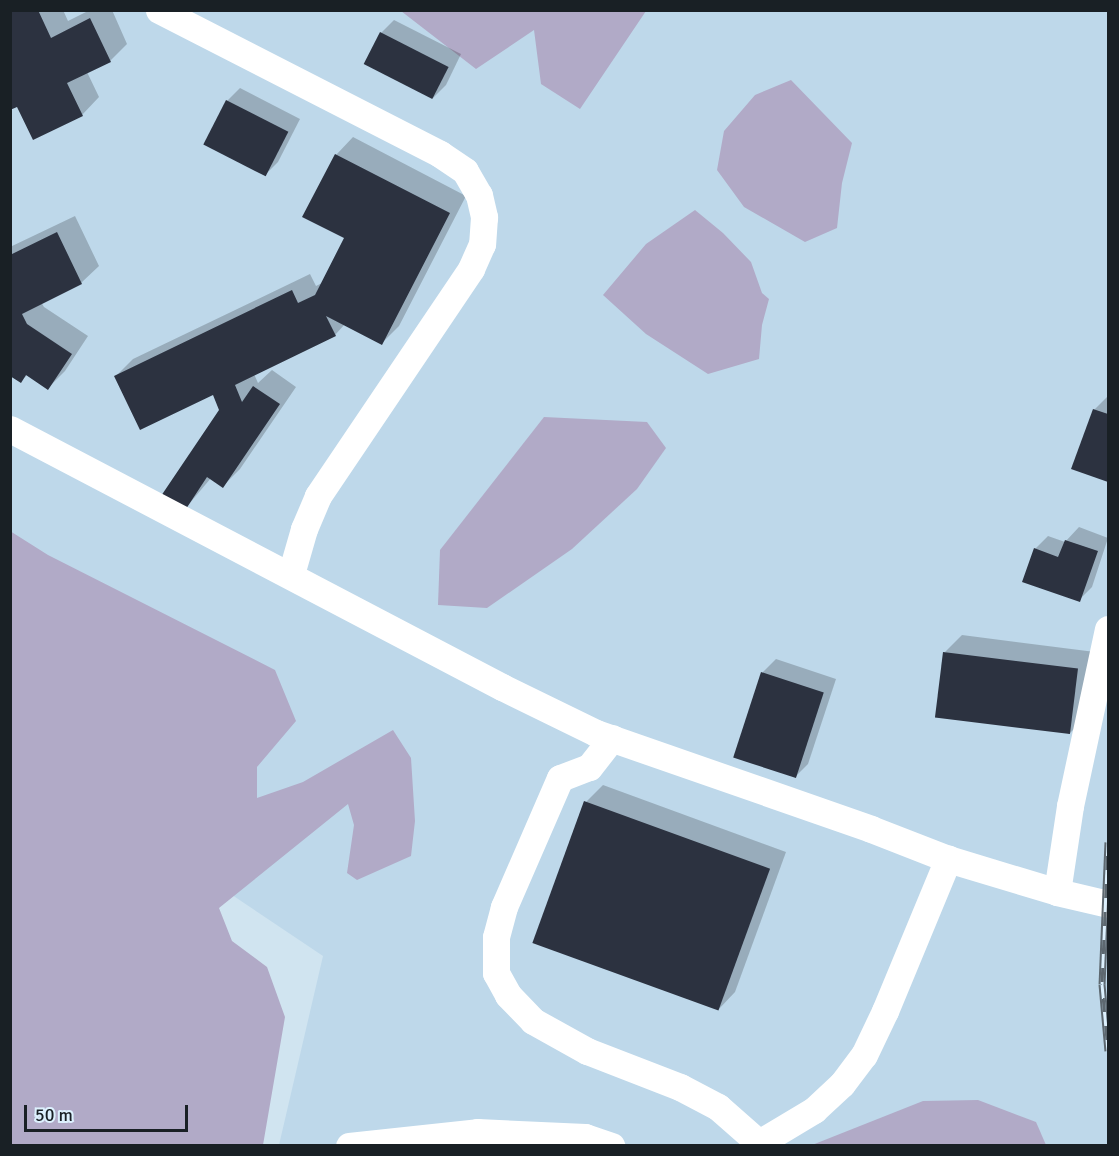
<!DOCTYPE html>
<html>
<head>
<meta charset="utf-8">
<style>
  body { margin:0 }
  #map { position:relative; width:1119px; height:1156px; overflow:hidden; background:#d0e4f0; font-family:Signika,sans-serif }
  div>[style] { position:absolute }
  .built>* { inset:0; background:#bed8ea }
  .green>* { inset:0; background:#b1aac7 }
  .shadow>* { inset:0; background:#0003 }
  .building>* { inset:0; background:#2c3240; transform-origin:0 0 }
  .minor>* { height:27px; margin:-13.5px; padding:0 13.5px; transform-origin:13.5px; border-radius:13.5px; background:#fff }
  .rail>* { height:7px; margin-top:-3.5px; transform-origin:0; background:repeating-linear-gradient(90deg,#ddf1fe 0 14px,#5d6870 0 28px); box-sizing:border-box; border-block:2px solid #5d6870 }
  span { translate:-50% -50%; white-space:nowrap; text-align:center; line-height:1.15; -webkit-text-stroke:6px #ddf1fe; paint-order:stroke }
  .frame { position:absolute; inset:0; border:12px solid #192025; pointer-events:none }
  .scale { position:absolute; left:24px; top:1105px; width:164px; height:27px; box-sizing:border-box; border:3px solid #192025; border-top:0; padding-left:8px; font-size:18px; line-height:21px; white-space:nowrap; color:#192025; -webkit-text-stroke:4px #ddf1fe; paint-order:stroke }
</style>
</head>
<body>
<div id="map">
  <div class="built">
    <div style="clip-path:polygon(10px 11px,1108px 11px,1108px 1145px,279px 1145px,323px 956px,11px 747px)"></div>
  </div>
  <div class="green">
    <div style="clip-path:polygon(401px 11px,646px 11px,580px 109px,541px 84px,534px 30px,476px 69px)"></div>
    <div style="clip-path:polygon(791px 80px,852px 143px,842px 183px,837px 228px,805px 242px,744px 207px,717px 170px,724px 131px,755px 95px)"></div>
    <div style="clip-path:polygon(695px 210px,723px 233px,751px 262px,762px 293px,769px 299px,762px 325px,759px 359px,708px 374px,646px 334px,603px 295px,646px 244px)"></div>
    <div style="clip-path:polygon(544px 417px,647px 422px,666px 448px,637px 489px,572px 549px,487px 608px,438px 605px,440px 550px)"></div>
    <div style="clip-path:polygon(10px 531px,48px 555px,275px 670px,296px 721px,257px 767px,257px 798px,303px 782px,393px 730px,411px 758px,415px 821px,411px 856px,357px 880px,347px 873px,354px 825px,348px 804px,219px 908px,232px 941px,267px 967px,285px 1017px,263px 1145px,11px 1145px)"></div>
    <div style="clip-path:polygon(978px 1100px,1036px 1122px,1046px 1145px,812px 1145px,923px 1101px)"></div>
  </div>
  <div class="shadow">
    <div style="clip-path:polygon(10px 10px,63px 10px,68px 21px,90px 10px,112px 10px,127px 44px,110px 61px,87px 72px,99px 97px,82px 115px)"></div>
    <div style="clip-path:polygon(394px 20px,461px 54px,446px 85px,433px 98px,381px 33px)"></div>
    <div style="clip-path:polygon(240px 88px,300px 119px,278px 162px,265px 175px,227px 101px)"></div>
    <div style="clip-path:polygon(353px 137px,466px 196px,399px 326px,382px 343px,345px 324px,335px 335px,254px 374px,258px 383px,272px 370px,296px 387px,240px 469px,223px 486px,211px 478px,184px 510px,221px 410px,214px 393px,116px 376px,133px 359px,310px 274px,316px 286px,322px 283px,346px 237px,336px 155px)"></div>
    <div style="clip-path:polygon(75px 216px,99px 266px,81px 283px,41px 302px,44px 307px,88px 336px,65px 371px,48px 388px,27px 375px,21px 381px,10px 338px,10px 247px)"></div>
    <div style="clip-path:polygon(1107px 397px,1108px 397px,1108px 480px,1073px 468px,1094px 410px)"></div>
    <div style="clip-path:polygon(1079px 527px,1108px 538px,1092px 587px,1079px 600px,1035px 549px,1048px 536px,1065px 542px)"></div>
    <div style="clip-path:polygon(962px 635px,1095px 652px,1087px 716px,1069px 734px,945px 652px)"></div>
    <div style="clip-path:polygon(776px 659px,836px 679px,808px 764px,795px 777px,735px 757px,763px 672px)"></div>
    <div style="clip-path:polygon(603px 785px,786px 852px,735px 992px,718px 1010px,586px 802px)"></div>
  </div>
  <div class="building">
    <div style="clip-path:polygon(10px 10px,38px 10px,51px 38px,90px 18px,111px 62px,67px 83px,83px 116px,33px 140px,17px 107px,10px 110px)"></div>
    <div style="left:380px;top:32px;width:77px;height:36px;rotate:27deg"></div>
    <div style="left:226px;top:100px;width:70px;height:50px;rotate:27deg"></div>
    <div style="clip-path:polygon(335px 154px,450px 213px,382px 345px,326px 316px,336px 336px,235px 385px,242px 402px,253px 386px,280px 404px,223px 488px,207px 477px,184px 512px,161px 496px,219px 410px,213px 395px,140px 430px,114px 376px,292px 290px,298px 303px,315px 295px,344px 238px,302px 217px)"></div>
    <div style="clip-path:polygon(57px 232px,82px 284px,22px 314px,27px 324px,72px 354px,48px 390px,26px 375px,21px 383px,10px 376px,10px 255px)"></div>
    <div style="clip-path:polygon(1093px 409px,1108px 414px,1108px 482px,1071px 469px)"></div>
    <div style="clip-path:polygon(1065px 540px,1098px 551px,1080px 602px,1022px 582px,1034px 548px,1058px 557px)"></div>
    <div style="left:943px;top:652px;width:136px;height:66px;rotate:7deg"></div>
    <div style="left:761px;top:672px;width:66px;height:90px;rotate:18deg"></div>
    <div style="left:584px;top:801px;width:198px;height:151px;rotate:20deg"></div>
  </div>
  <div class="minor">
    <div style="left:159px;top:10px;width:316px;rotate:27.1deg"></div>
    <div style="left:440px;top:154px;width:30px;rotate:34deg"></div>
    <div style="left:465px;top:171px;width:28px;rotate:60deg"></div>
    <div style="left:479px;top:195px;width:23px;rotate:77deg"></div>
    <div style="left:484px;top:217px;width:27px;rotate:94deg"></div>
    <div style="left:482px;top:244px;width:27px;rotate:114deg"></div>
    <div style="left:471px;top:269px;width:274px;rotate:124deg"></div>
    <div style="left:318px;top:496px;width:36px;rotate:113deg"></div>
    <div style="left:304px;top:529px;width:47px;rotate:106.1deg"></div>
    <div style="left:10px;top:429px;width:556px;rotate:27.67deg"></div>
    <div style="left:502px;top:687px;width:105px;rotate:26.1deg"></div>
    <div style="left:596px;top:733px;width:291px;rotate:19.2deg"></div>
    <div style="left:871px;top:829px;width:83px;rotate:21.3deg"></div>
    <div style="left:948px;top:859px;width:114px;rotate:16.8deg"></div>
    <div style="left:1057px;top:892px;width:52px;rotate:13.2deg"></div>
    <div style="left:612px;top:738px;width:37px;rotate:128deg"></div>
    <div style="left:589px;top:767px;width:31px;rotate:159deg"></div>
    <div style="left:560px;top:778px;width:141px;rotate:113.5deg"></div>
    <div style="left:504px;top:907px;width:31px;rotate:105deg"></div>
    <div style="left:496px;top:937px;width:36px;rotate:90deg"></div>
    <div style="left:496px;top:973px;width:25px;rotate:61deg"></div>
    <div style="left:508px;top:995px;width:36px;rotate:46deg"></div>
    <div style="left:533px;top:1021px;width:62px;rotate:29.1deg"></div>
    <div style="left:587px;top:1051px;width:100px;rotate:21.2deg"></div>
    <div style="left:680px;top:1087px;width:43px;rotate:27.8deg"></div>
    <div style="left:718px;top:1107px;width:55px;rotate:41.3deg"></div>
    <div style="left:1057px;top:892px;width:87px;rotate:-81.4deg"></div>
    <div style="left:1070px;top:806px;width:181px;rotate:-77.9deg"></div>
    <div style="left:349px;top:1146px;width:129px;rotate:-6.2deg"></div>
    <div style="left:477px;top:1132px;width:108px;rotate:2.7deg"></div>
    <div style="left:585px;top:1137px;width:28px;rotate:19deg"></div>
    <div style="left:754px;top:1146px;width:70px;rotate:-31deg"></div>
    <div style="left:814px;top:1110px;width:38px;rotate:-43deg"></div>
    <div style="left:842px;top:1084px;width:36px;rotate:-53deg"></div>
    <div style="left:864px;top:1055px;width:49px;rotate:-64.5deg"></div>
    <div style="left:885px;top:1011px;width:165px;rotate:-67.5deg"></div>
  </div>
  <div class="rail">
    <div style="left:1108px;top:842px;width:142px;rotate:92.4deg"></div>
    <div style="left:1102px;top:984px;width:67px;rotate:84.9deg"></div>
  </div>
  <div class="frame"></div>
  <div class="scale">50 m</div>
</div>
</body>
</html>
